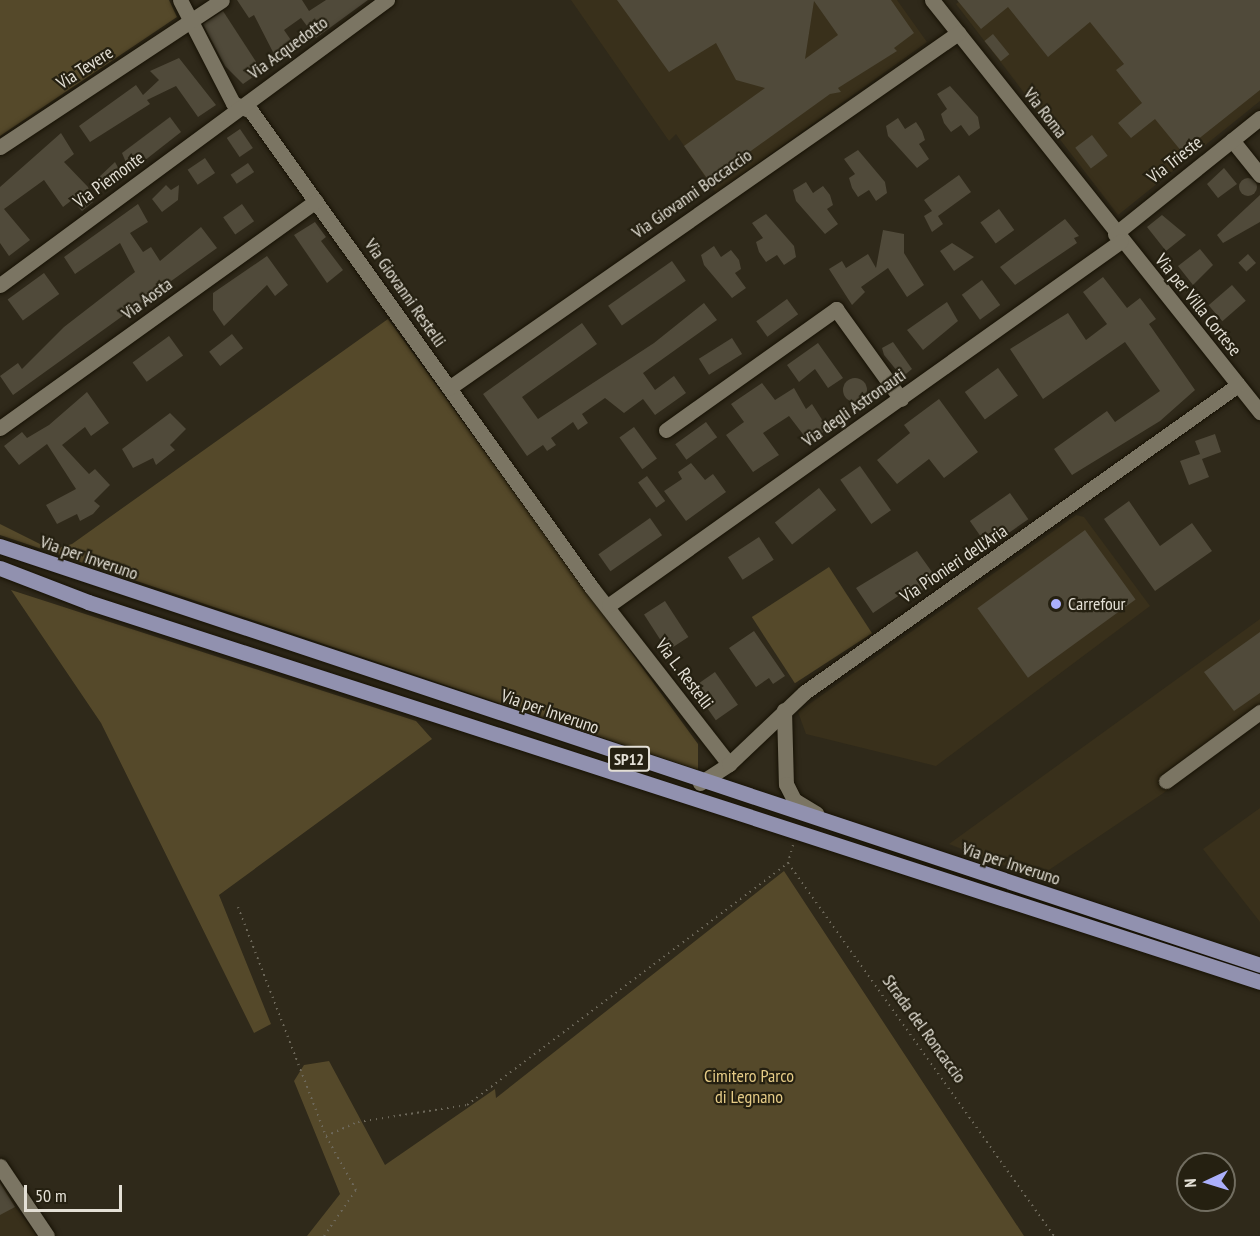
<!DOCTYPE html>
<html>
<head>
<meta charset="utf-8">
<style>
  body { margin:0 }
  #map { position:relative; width:1260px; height:1236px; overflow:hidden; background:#2f291a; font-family:"PT Sans Narrow",sans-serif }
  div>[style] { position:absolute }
  .built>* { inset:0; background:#39301b }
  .green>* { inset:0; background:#55492a; transform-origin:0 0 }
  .building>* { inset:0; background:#504a3a; transform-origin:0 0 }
  .round { border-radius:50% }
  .path>* { height:2px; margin-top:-1px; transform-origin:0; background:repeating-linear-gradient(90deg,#6d685a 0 1.5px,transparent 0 6px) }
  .roads { filter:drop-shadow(0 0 2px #171205) drop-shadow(0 0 2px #171205) }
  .minor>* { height:15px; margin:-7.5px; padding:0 7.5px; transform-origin:7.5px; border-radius:7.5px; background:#7b7563 }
  .major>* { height:15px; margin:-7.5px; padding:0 7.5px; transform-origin:7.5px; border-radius:7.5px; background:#9191af }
  .dots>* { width:16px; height:16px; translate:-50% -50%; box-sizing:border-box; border:3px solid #252011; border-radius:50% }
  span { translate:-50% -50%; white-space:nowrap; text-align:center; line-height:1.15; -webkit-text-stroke:4.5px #252011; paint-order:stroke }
  .shield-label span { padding:2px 4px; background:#252011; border:2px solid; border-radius:4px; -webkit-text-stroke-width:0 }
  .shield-label { font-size:16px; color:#e4e0d6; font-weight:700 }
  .street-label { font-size:18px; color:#e4e0d6 }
  .poi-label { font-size:18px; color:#e4e0d6 }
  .left { translate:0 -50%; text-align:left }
  .park-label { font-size:18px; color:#e5cb86 }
  .north { position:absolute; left:1176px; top:1152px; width:60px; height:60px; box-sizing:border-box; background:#252011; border:2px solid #716d60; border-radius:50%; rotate:266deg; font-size:16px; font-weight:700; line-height:24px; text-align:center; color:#e4e0d6 }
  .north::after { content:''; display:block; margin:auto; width:21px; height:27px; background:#abaffb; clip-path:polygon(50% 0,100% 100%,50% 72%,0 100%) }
  .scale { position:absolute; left:24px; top:1185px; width:98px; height:27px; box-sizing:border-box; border:3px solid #e4e0d6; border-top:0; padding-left:8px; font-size:18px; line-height:21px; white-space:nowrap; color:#e4e0d6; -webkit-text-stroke:4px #252011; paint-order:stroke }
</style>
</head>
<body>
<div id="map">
  <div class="built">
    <div style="clip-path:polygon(571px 0,897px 0,927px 42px,716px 193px,676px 134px,669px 141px)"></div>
    <div style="clip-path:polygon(961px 0,1260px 0,1260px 101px,1118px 215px,956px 4px)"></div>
    <div style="clip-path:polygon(1076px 515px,1084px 517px,1150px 606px,936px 766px,806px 734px,798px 712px)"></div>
    <div style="clip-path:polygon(1260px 619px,1260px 721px,1162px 794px,1037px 878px,949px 844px)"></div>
    <div style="clip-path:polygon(1260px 808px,1260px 922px,1203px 849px)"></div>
    <div style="clip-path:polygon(0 1181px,15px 1207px,38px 1236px,0 1236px)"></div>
  </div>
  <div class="green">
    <div style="clip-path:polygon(0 0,169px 0,177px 17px,0 136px)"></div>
    <div style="clip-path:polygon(388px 319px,698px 744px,698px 770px,0 535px,0 524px,52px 550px,72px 544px)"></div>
    <div style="left:829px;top:567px;width:79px;height:92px;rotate:57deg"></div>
    <div style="clip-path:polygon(11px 590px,416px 721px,432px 739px,219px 895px,271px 1024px,254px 1033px,101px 723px)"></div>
    <div style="clip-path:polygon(784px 871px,1024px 1236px,307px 1236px,340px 1194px,294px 1081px,304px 1065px,329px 1061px,385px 1165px,495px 1089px,496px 1098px)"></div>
  </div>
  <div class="building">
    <div style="clip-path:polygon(237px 0,302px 0,309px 11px,326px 0,368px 0,316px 38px,301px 18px,284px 30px,295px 46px,276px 58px,254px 15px,249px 18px)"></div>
    <div style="clip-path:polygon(evenodd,617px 0,891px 0,914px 33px,894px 48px,897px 51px,838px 88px,841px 92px,830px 94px,709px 181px,684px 146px,765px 88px,736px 80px,716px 43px,669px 72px,617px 0,814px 1px,838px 35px,805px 59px,814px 1px)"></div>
    <div style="clip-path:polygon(957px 0,1260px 0,1260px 90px,1182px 152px,1155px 119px,1131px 138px,1118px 123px,1142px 103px,1116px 70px,1124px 64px,1090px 22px,1048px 57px,1008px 7px,981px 29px)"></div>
    <div style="clip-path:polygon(223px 11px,262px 71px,243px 84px,225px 66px,203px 24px)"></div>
    <div style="left:993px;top:34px;width:26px;height:11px;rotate:51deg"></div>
    <div style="clip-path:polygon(179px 58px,216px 105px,198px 117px,176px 86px,147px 100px,150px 104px,90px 142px,79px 126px,136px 85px,143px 95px,159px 80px,150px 71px)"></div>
    <div style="clip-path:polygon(950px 86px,978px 117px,980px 128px,969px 136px,961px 125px,951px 132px,944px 123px,941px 114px,947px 109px,937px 94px)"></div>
    <div style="clip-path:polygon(170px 117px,181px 132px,130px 172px,122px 153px)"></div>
    <div style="clip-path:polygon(898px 118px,905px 129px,916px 122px,922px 131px,925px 140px,919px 144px,929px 159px,917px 168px,888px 136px,886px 126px)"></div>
    <div style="left:240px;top:129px;width:23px;height:16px;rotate:56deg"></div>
    <div style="clip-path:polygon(61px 133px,74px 154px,64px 162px,88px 187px,93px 202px,82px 211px,72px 200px,63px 207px,44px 180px,4px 209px,30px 240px,9px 256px,0 243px,0 187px)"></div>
    <div style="left:1092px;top:135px;width:26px;height:21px;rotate:53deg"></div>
    <div style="clip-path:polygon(858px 150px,885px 182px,887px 193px,876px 201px,869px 190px,858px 197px,852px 188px,849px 178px,855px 174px,844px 159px)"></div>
    <div style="left:205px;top:158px;width:18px;height:21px;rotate:56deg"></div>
    <div style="clip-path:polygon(115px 162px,122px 175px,105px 189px,97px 179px)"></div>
    <div style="left:248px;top:163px;width:11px;height:21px;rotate:56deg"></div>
    <div style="clip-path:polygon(1224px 168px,1237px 184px,1218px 198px,1207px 184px)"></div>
    <div style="clip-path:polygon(959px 175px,971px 192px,938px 216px,943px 224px,932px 232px,924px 216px,932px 211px,924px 200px)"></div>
    <div class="round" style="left:1239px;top:178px;width:18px;height:18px"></div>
    <div style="clip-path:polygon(806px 182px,813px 193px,823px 186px,830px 195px,833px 205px,827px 209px,838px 224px,825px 234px,796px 201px,793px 190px)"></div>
    <div style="clip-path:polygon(166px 185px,171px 190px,179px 185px,178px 200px,162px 212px,152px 199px)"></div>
    <div style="clip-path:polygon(1260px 195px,1260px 222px,1223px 243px,1217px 235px)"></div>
    <div style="clip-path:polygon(138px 204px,148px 222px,130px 233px,143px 252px,151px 247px,160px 261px,201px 227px,217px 248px,13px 395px,0 376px,18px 363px,22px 369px,64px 327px,135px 272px,120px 243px,75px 274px,64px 257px)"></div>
    <div style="left:242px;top:204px;width:21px;height:23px;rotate:55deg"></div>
    <div style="left:999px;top:209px;width:26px;height:23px;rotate:54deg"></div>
    <div style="clip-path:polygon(766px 214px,794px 246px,796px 257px,784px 265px,777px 255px,766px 262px,759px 252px,756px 242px,763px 238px,752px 223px)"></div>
    <div style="clip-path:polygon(1162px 215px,1186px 235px,1166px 251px,1147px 227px)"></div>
    <div style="clip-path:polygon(1065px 219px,1079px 236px,1074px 238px,1077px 243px,1015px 285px,1000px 267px)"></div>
    <div style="clip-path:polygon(315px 222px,326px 237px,321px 241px,343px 270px,327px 283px,294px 235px)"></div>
    <div style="clip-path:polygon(883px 230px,904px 234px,904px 253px,924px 285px,907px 297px,888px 268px,861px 287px,865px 292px,852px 305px,829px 269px,842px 261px,846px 268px,868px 254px,876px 268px)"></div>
    <div style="clip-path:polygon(952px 243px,974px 257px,954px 271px,940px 251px)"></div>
    <div style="clip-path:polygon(714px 246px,721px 257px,731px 250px,739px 260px,741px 269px,735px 273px,746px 288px,732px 298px,704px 265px,701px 255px)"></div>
    <div style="clip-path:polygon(1200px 249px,1213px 265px,1193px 285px,1178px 266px)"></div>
    <div style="left:1248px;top:254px;width:12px;height:13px;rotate:48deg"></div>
    <div style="clip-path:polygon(267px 256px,288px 285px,275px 296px,267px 285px,224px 326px,213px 310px,213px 293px)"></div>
    <div style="left:672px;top:261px;width:24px;height:78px;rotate:55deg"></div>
    <div style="left:44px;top:273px;width:26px;height:45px;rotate:54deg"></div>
    <div style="clip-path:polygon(1103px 277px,1127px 308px,1140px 298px,1156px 319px,1149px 324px,1195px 390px,1160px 421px,1072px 475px,1054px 449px,1107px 411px,1115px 422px,1160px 391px,1125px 342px,1043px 399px,1010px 349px,1068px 313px,1086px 340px,1107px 324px,1083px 292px)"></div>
    <div style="left:982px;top:280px;width:31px;height:25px;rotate:54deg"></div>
    <div style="left:1232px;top:285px;width:21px;height:31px;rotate:49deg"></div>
    <div style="left:787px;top:299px;width:19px;height:38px;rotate:54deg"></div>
    <div style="clip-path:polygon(947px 302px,958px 321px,923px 350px,907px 330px)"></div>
    <div style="clip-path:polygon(704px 303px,717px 320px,643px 373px,655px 390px,674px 376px,686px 393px,655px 415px,643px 399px,624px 413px,605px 398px,582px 414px,588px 423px,578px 430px,573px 422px,551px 438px,556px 445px,547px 451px,543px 445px,527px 456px,483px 394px,582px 323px,597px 344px,522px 397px,538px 419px,654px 343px)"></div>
    <div style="left:232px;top:334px;width:18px;height:29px;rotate:52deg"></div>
    <div style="left:169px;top:336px;width:24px;height:45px;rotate:54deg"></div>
    <div style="left:732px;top:338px;width:19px;height:39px;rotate:58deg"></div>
    <div style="clip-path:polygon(893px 342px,912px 369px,902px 377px,884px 355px,882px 348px)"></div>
    <div style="clip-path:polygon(818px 343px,843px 378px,828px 388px,815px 369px,799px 382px,787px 365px)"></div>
    <div style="left:998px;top:368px;width:34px;height:41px;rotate:54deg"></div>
    <div class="round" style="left:843px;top:378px;width:24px;height:24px"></div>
    <div style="clip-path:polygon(762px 383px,775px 400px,794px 388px,806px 409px,812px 404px,828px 429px,809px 442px,789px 416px,763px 433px,779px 455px,753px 472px,726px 435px,744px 422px,731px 404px)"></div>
    <div style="clip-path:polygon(87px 392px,109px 423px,91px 436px,85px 427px,62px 445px,89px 474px,95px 469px,110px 485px,94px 501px,100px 506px,93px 514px,80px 521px,77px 514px,57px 524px,46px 505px,76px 489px,47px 444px,19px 465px,4px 446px,22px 432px,27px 438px,49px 425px)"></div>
    <div style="clip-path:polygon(939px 399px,978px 452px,944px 478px,929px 459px,897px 484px,877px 460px,910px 433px,904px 425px)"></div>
    <div style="clip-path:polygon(170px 413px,186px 429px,170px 445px,175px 450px,156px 465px,153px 458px,133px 468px,122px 449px)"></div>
    <div style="left:706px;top:422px;width:19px;height:38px;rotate:54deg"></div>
    <div style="left:634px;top:427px;width:39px;height:18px;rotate:54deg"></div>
    <div style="clip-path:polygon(1215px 434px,1221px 452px,1202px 459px,1209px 477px,1189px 485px,1180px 461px,1200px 454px,1195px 441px)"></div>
    <div style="clip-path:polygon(691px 463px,705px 480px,713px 474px,726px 492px,686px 521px,664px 491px,682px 479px,678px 472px)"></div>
    <div style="left:860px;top:466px;width:54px;height:24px;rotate:55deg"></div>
    <div style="left:647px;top:476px;width:31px;height:11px;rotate:54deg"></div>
    <div style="left:819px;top:488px;width:28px;height:56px;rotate:52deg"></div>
    <div style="left:1010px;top:493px;width:32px;height:49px;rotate:55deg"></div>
    <div style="clip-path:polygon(1129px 501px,1160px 546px,1192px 523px,1212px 551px,1155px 591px,1104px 519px)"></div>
    <div style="left:650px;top:518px;width:21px;height:63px;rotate:55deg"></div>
    <div style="left:1085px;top:530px;width:86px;height:133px;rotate:54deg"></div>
    <div style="left:759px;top:537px;width:27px;height:37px;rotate:57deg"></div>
    <div style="clip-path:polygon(917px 551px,937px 579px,918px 593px,913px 586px,873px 613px,856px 588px)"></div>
    <div style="left:665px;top:601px;width:43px;height:25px;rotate:57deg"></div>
    <div style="clip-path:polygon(754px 631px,785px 676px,773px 684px,769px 678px,756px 687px,729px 648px)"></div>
    <div style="clip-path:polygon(1260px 632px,1260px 693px,1234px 711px,1204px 672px)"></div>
    <div style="left:715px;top:672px;width:40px;height:27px;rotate:55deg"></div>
    <div style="clip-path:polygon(0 1183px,15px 1207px,0 1215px)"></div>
  </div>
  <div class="path">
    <div style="left:793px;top:845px;width:19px;rotate:106deg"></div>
    <div style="left:788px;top:863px;width:458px;rotate:54.5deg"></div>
    <div style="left:238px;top:907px;width:245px;rotate:69deg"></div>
    <div style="left:324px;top:1236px;width:56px;rotate:-55.2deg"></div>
    <div style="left:356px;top:1190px;width:62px;rotate:-119.1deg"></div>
    <div style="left:326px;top:1136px;width:35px;rotate:-24deg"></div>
    <div style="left:358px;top:1122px;width:110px;rotate:-8.9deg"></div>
    <div style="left:467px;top:1105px;width:402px;rotate:-37deg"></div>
  </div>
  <div class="roads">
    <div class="minor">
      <div style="left:180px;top:0;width:116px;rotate:62.8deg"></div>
      <div style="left:233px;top:103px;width:20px;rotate:24deg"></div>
      <div style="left:251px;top:111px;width:586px;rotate:54.44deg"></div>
      <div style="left:592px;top:588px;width:223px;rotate:52.1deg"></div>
      <div style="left:932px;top:0;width:527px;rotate:51.48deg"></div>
      <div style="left:1232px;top:140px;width:45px;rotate:51.3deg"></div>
      <div style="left:0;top:147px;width:266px;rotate:-33.5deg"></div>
      <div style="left:1115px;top:234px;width:186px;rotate:-38.7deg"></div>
      <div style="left:0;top:285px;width:481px;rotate:-36.4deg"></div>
      <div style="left:449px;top:388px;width:621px;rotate:-34.89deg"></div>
      <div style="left:0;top:428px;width:389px;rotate:-35.7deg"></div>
      <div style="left:666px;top:430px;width:209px;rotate:-35.4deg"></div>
      <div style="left:836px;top:309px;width:111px;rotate:54.2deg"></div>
      <div style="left:609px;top:605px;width:628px;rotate:-35.41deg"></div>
      <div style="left:784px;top:710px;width:74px;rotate:88.5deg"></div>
      <div style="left:786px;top:784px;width:18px;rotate:63deg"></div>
      <div style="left:794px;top:800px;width:26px;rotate:31deg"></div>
      <div style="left:1166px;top:781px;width:117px;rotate:-36.3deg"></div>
      <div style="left:700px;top:783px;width:35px;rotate:-33deg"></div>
      <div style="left:729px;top:764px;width:105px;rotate:-43.5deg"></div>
      <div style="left:805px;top:692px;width:531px;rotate:-35.34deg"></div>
      <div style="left:0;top:1166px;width:84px;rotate:56.1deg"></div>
    </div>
    <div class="major">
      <div style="left:0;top:546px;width:1328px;rotate:18.39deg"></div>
      <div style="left:0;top:568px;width:94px;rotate:21.1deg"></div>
      <div style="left:88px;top:602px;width:1232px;rotate:17.96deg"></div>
    </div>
  </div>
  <div class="dots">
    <div style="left:1056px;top:604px;background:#abaffb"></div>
  </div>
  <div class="shield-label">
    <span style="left:629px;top:759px">SP12</span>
  </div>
  <div class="street-label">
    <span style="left:288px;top:48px;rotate:-36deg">Via Acquedotto</span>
    <span style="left:85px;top:68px;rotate:-33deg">Via Tevere</span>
    <span style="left:1045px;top:113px;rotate:52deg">Via Roma</span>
    <span style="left:1175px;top:160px;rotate:-38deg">Via Trieste</span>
    <span style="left:109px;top:180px;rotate:-36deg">Via Piemonte</span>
    <span style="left:692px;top:194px;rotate:-35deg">Via Giovanni Boccaccio</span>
    <span style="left:405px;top:293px;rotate:55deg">Via Giovanni Restelli</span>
    <span style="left:147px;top:299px;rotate:-36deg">Via Aosta</span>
    <span style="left:1198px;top:305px;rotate:51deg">Via per Villa Cortese</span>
    <span style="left:854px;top:408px;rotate:-35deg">Via degli Astronauti</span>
    <span style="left:89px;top:558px;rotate:19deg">Via per Inveruno</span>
    <span style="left:954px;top:564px;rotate:-34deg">Via Pionieri dell'Aria</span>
    <span style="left:684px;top:674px;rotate:53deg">Via L. Restelli</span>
    <span style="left:550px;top:712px;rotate:19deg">Via per Inveruno</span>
    <span style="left:1011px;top:864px;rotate:18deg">Via per Inveruno</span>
    <span style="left:924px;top:1029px;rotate:54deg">Strada del Roncaccio</span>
  </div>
  <div class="poi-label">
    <span class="left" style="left:1068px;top:604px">Carrefour</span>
  </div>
  <div class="park-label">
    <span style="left:749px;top:1087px">Cimitero Parco<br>di Legnano</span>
  </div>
  <div class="north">N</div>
  <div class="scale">50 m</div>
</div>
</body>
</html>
